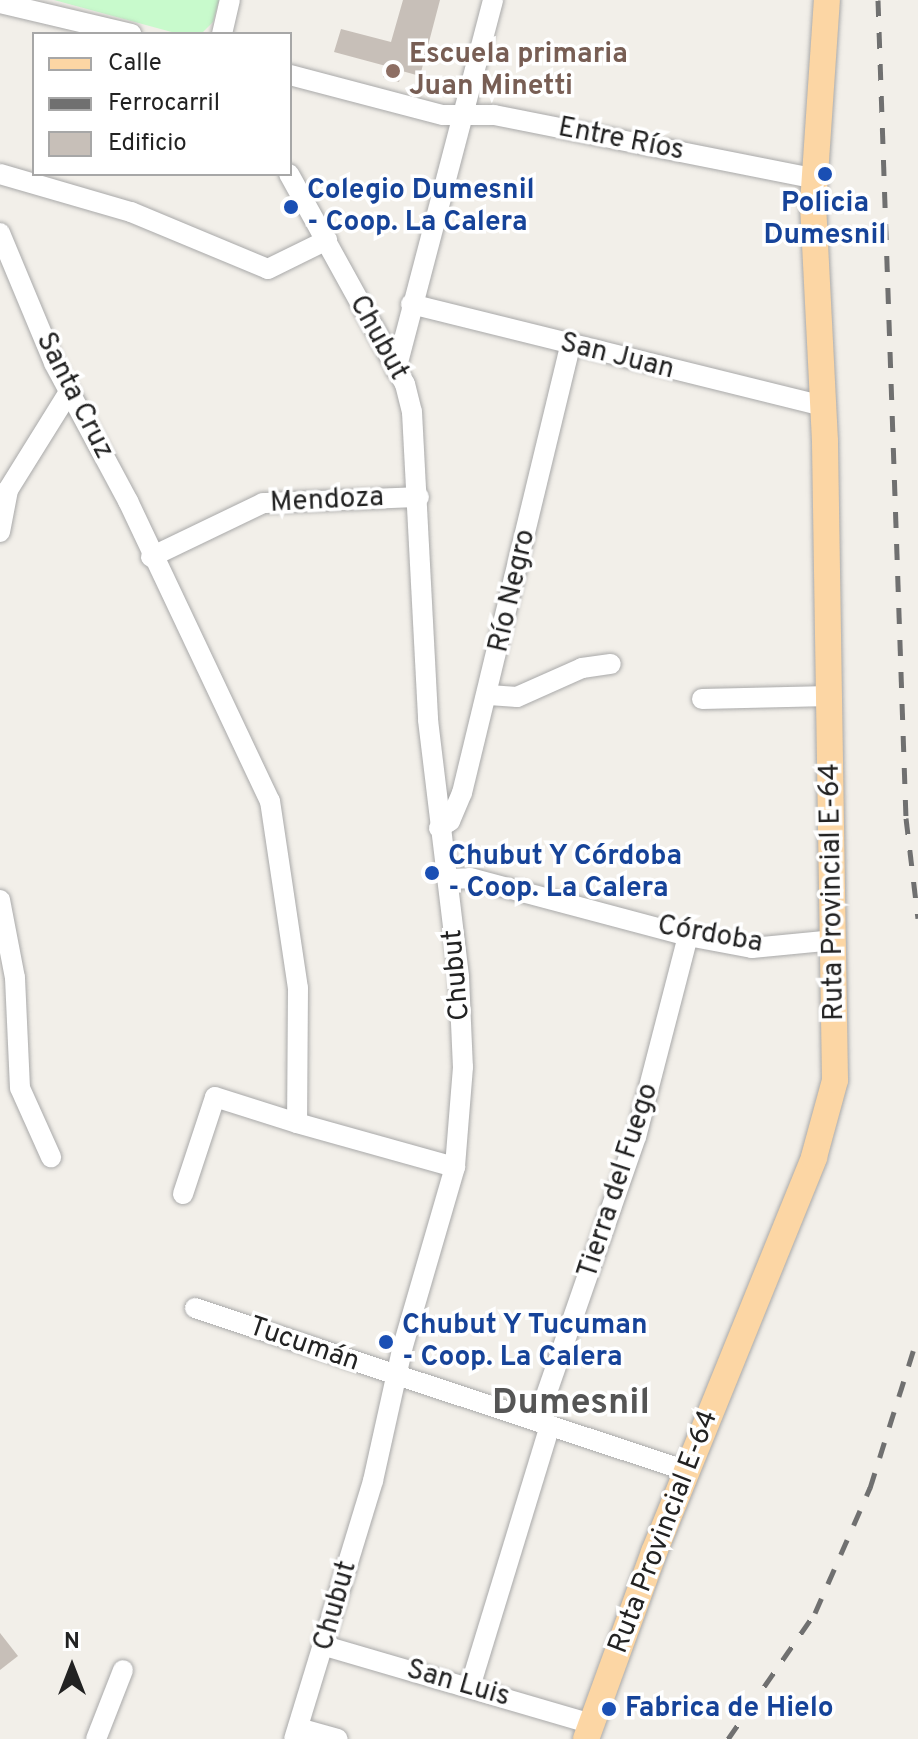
<!DOCTYPE html>
<html>
<head>
<meta charset="utf-8">
<style>
  body { margin:0 }
  #map { position:relative; width:918px; height:1739px; overflow:hidden; background:#f2efe9; font-family:Overpass,sans-serif }
  div>[style] { position:absolute }
  .park>* { inset:0; background:#c8facc }
  .building>* { inset:0; background:#c7bfb8 }
  .roads { filter:drop-shadow(0 0 2px #a9a9a9) drop-shadow(0 0 2px #a9a9a9) }
  .minor>* { height:20px; margin:-10px; padding:0 10px; transform-origin:10px; border-radius:10px; background:#fff }
  .major>* { height:26px; margin:-13px; padding:0 13px; transform-origin:13px; border-radius:13px; background:#fcd6a4 }
  .rail>* { height:5px; margin-top:-2.5px; transform-origin:0; background:repeating-linear-gradient(90deg,#707070 0 16px,transparent 0 32px) }
  .dots>* { width:22px; height:22px; translate:-50% -50%; box-sizing:border-box; border:4px solid #fff; border-radius:50% }
  span { translate:-50% -50%; white-space:nowrap; text-align:center; line-height:1.15; -webkit-text-stroke:7px #fff; paint-order:stroke }
  .education-label { font-size:28px; color:#785e54; font-weight:700 }
  .left { translate:0 -50%; text-align:left }
  .street-label { font-size:28px; color:#222 }
  .transit-label { font-size:28px; color:#164399; font-weight:700 }
  .district-label { font-size:36px; color:#555; font-weight:700 }
  .legend { position:absolute; left:32px; top:32px; width:260px; height:144px; box-sizing:border-box; background:#fff; border:2px solid #a7a7a7; margin:0; padding:10px 14px; list-style:none; font-size:24px; color:#222 }
  .legend li { display:flex; align-items:center; gap:16px; height:40px }
  .legend b { width:40px; border:2px solid #a7a7a7 }
  .north { position:absolute; left:32px; top:1627px; width:80px; height:80px; -webkit-text-stroke:6px #fff; paint-order:stroke; rotate:0deg; font-size:22px; font-weight:700; line-height:32px; text-align:center; color:#222 }
  .north::after { content:''; display:block; margin:auto; width:28px; height:36px; background:#222; clip-path:polygon(50% 0,100% 100%,50% 72%,0 100%) }
</style>
</head>
<body>
<div id="map">
  <div class="park">
    <div style="clip-path:polygon(54px 0,219px 0,213px 22px,201px 34px,179px 34px)"></div>
  </div>
  <div class="building">
    <div style="clip-path:polygon(403px 0,440px 0,420px 76px,402px 71px,399px 82px,383px 77px,386px 66px,334px 52px,341px 29px,391px 42px)"></div>
    <div style="clip-path:polygon(0 1633px,18px 1656px,0 1670px)"></div>
  </div>
  <div class="roads">
    <div class="minor">
      <div style="left:0;top:3px;width:135px;rotate:13.3deg"></div>
      <div style="left:222px;top:34px;width:35px;rotate:-77deg"></div>
      <div style="left:290px;top:75px;width:158px;rotate:14.7deg"></div>
      <div style="left:443px;top:115px;width:51px"></div>
      <div style="left:494px;top:115px;width:325px;rotate:11.2deg"></div>
      <div style="left:0;top:174px;width:136px;rotate:16.2deg"></div>
      <div style="left:131px;top:212px;width:148px;rotate:22.6deg"></div>
      <div style="left:268px;top:269px;width:66px;rotate:-26.2deg"></div>
      <div style="left:289px;top:174px;width:240px;rotate:61.1deg"></div>
      <div style="left:405px;top:384px;width:29px;rotate:76deg"></div>
      <div style="left:412px;top:412px;width:308px;rotate:87deg"></div>
      <div style="left:428px;top:720px;width:259px;rotate:83.1deg"></div>
      <div style="left:459px;top:977px;width:90px;rotate:87.5deg"></div>
      <div style="left:463px;top:1067px;width:100px;rotate:94.6deg"></div>
      <div style="left:455px;top:1167px;width:191px;rotate:106.2deg"></div>
      <div style="left:402px;top:1350px;width:134px;rotate:102.5deg"></div>
      <div style="left:373px;top:1481px;width:270px;rotate:107deg"></div>
      <div style="left:0;top:233px;width:141px;rotate:67.4deg"></div>
      <div style="left:54px;top:363px;width:157px;rotate:61.8deg"></div>
      <div style="left:128px;top:501px;width:332px;rotate:64.7deg"></div>
      <div style="left:270px;top:801px;width:189px;rotate:81.5deg"></div>
      <div style="left:298px;top:988px;width:135px;rotate:90.4deg"></div>
      <div style="left:297px;top:1123px;width:164px;rotate:15.6deg"></div>
      <div style="left:411px;top:304px;width:424px;rotate:13.9deg"></div>
      <div style="left:396px;top:370px;width:383px;rotate:-75.3deg"></div>
      <div style="left:0;top:532px;width:43px;rotate:-79.2deg"></div>
      <div style="left:8px;top:490px;width:115px;rotate:-58.1deg"></div>
      <div style="left:151px;top:557px;width:124px;rotate:-25.7deg"></div>
      <div style="left:263px;top:503px;width:156px;rotate:-2.2deg"></div>
      <div style="left:489px;top:695px;width:28px;rotate:4deg"></div>
      <div style="left:517px;top:697px;width:71px;rotate:-24deg"></div>
      <div style="left:582px;top:668px;width:29px;rotate:-8deg"></div>
      <div style="left:702px;top:699px;width:128px;rotate:-1.3deg"></div>
      <div style="left:439px;top:828px;width:13px;rotate:-32deg"></div>
      <div style="left:450px;top:821px;width:30px;rotate:-67deg"></div>
      <div style="left:462px;top:793px;width:461px;rotate:-76.4deg"></div>
      <div style="left:447px;top:879px;width:23px;rotate:-2deg"></div>
      <div style="left:470px;top:878px;width:226px;rotate:14.9deg"></div>
      <div style="left:688px;top:936px;width:65px;rotate:10.6deg"></div>
      <div style="left:752px;top:948px;width:83px;rotate:-5.5deg"></div>
      <div style="left:0;top:900px;width:79px;rotate:79.1deg"></div>
      <div style="left:15px;top:978px;width:110px;rotate:87.4deg"></div>
      <div style="left:20px;top:1088px;width:76px;rotate:65.8deg"></div>
      <div style="left:183px;top:1194px;width:102px;rotate:-71.7deg"></div>
      <div style="left:215px;top:1097px;width:86px;rotate:17.6deg"></div>
      <div style="left:195px;top:1308px;width:518px;rotate:18.33deg"></div>
      <div style="left:537px;top:1421px;width:301px;rotate:-70.8deg"></div>
      <div style="left:636px;top:1137px;width:208px;rotate:-75.5deg"></div>
      <div style="left:325px;top:1646px;width:278px;rotate:16.3deg"></div>
      <div style="left:470px;top:1687px;width:273px;rotate:-73deg"></div>
      <div style="left:298px;top:1728px;width:41px;rotate:15.4deg"></div>
      <div style="left:96px;top:1739px;width:74px;rotate:-68.6deg"></div>
    </div>
    <div class="major">
      <div style="left:586px;top:1739px;width:199px;rotate:-70deg"></div>
      <div style="left:654px;top:1552px;width:426px;rotate:-67.9deg"></div>
      <div style="left:814px;top:1157px;width:80px;rotate:-74.7deg"></div>
      <div style="left:835px;top:1080px;width:639px;rotate:-90.9deg"></div>
      <div style="left:825px;top:441px;width:237px;rotate:-92.9deg"></div>
      <div style="left:813px;top:204px;width:204px;rotate:-86.1deg"></div>
    </div>
  </div>
  <div class="rail">
    <div style="left:878px;top:0;width:818px;rotate:88.04deg"></div>
    <div style="left:906px;top:818px;width:101px;rotate:83.2deg"></div>
    <div style="left:728px;top:1739px;width:153px;rotate:-55.4deg"></div>
    <div style="left:815px;top:1613px;width:137px;rotate:-66.3deg"></div>
    <div style="left:870px;top:1488px;width:159px;rotate:-72.5deg"></div>
  </div>
  <div class="dots">
    <div style="left:393px;top:71px;background:#8d6e63"></div>
    <div style="left:825px;top:174px;background:#1a4fb4"></div>
    <div style="left:291px;top:207px;background:#1a4fb4"></div>
    <div style="left:432px;top:873px;background:#1a4fb4"></div>
    <div style="left:386px;top:1342px;background:#1a4fb4"></div>
    <div style="left:609px;top:1709px;background:#1a4fb4"></div>
  </div>
  <div class="education-label">
    <span class="left" style="left:409px;top:71px">Escuela primaria<br>Juan Minetti</span>
  </div>
  <div class="street-label">
    <span style="left:621px;top:140px;rotate:11deg">Entre Ríos</span>
    <span style="left:378px;top:338px;rotate:61deg">Chubut</span>
    <span style="left:617px;top:357px;rotate:14deg">San Juan</span>
    <span style="left:74px;top:396px;rotate:63deg">Santa Cruz</span>
    <span style="left:327px;top:501px;rotate:-3deg">Mendoza</span>
    <span style="left:513px;top:591px;rotate:-77deg">Río Negro</span>
    <span style="left:833px;top:892px;rotate:-91deg">Ruta Provincial E-64</span>
    <span style="left:710px;top:935px;rotate:10deg">Córdoba</span>
    <span style="left:457px;top:975px;rotate:-95deg">Chubut</span>
    <span style="left:619px;top:1181px;rotate:-72deg">Tierra del Fuego</span>
    <span style="left:304px;top:1345px;rotate:19deg">Tucumán</span>
    <span style="left:664px;top:1532px;rotate:-69deg">Ruta Provincial E-64</span>
    <span style="left:336px;top:1606px;rotate:-74deg">Chubut</span>
    <span style="left:458px;top:1684px;rotate:16deg">San Luis</span>
  </div>
  <div class="transit-label">
    <span class="left" style="left:307px;top:207px">Colegio Dumesnil<br>- Coop. La Calera</span>
    <span style="left:825px;top:220px">Policia<br>Dumesnil</span>
    <span class="left" style="left:448px;top:873px">Chubut Y Córdoba<br>- Coop. La Calera</span>
    <span class="left" style="left:402px;top:1342px">Chubut Y Tucuman<br>- Coop. La Calera</span>
    <span class="left" style="left:625px;top:1709px">Fabrica de Hielo</span>
  </div>
  <div class="district-label">
    <span style="left:571px;top:1405px">Dumesnil</span>
  </div>
  <ul class="legend">
  <li><b style="height:10px;background:#fcd6a4"></b>Calle</li>
  <li><b style="height:10px;background:#707070"></b>Ferrocarril</li>
  <li><b style="height:22px;background:#c7bfb8"></b>Edificio</li>
  </ul>
  <div class="north">N</div>
</div>
</body>
</html>
